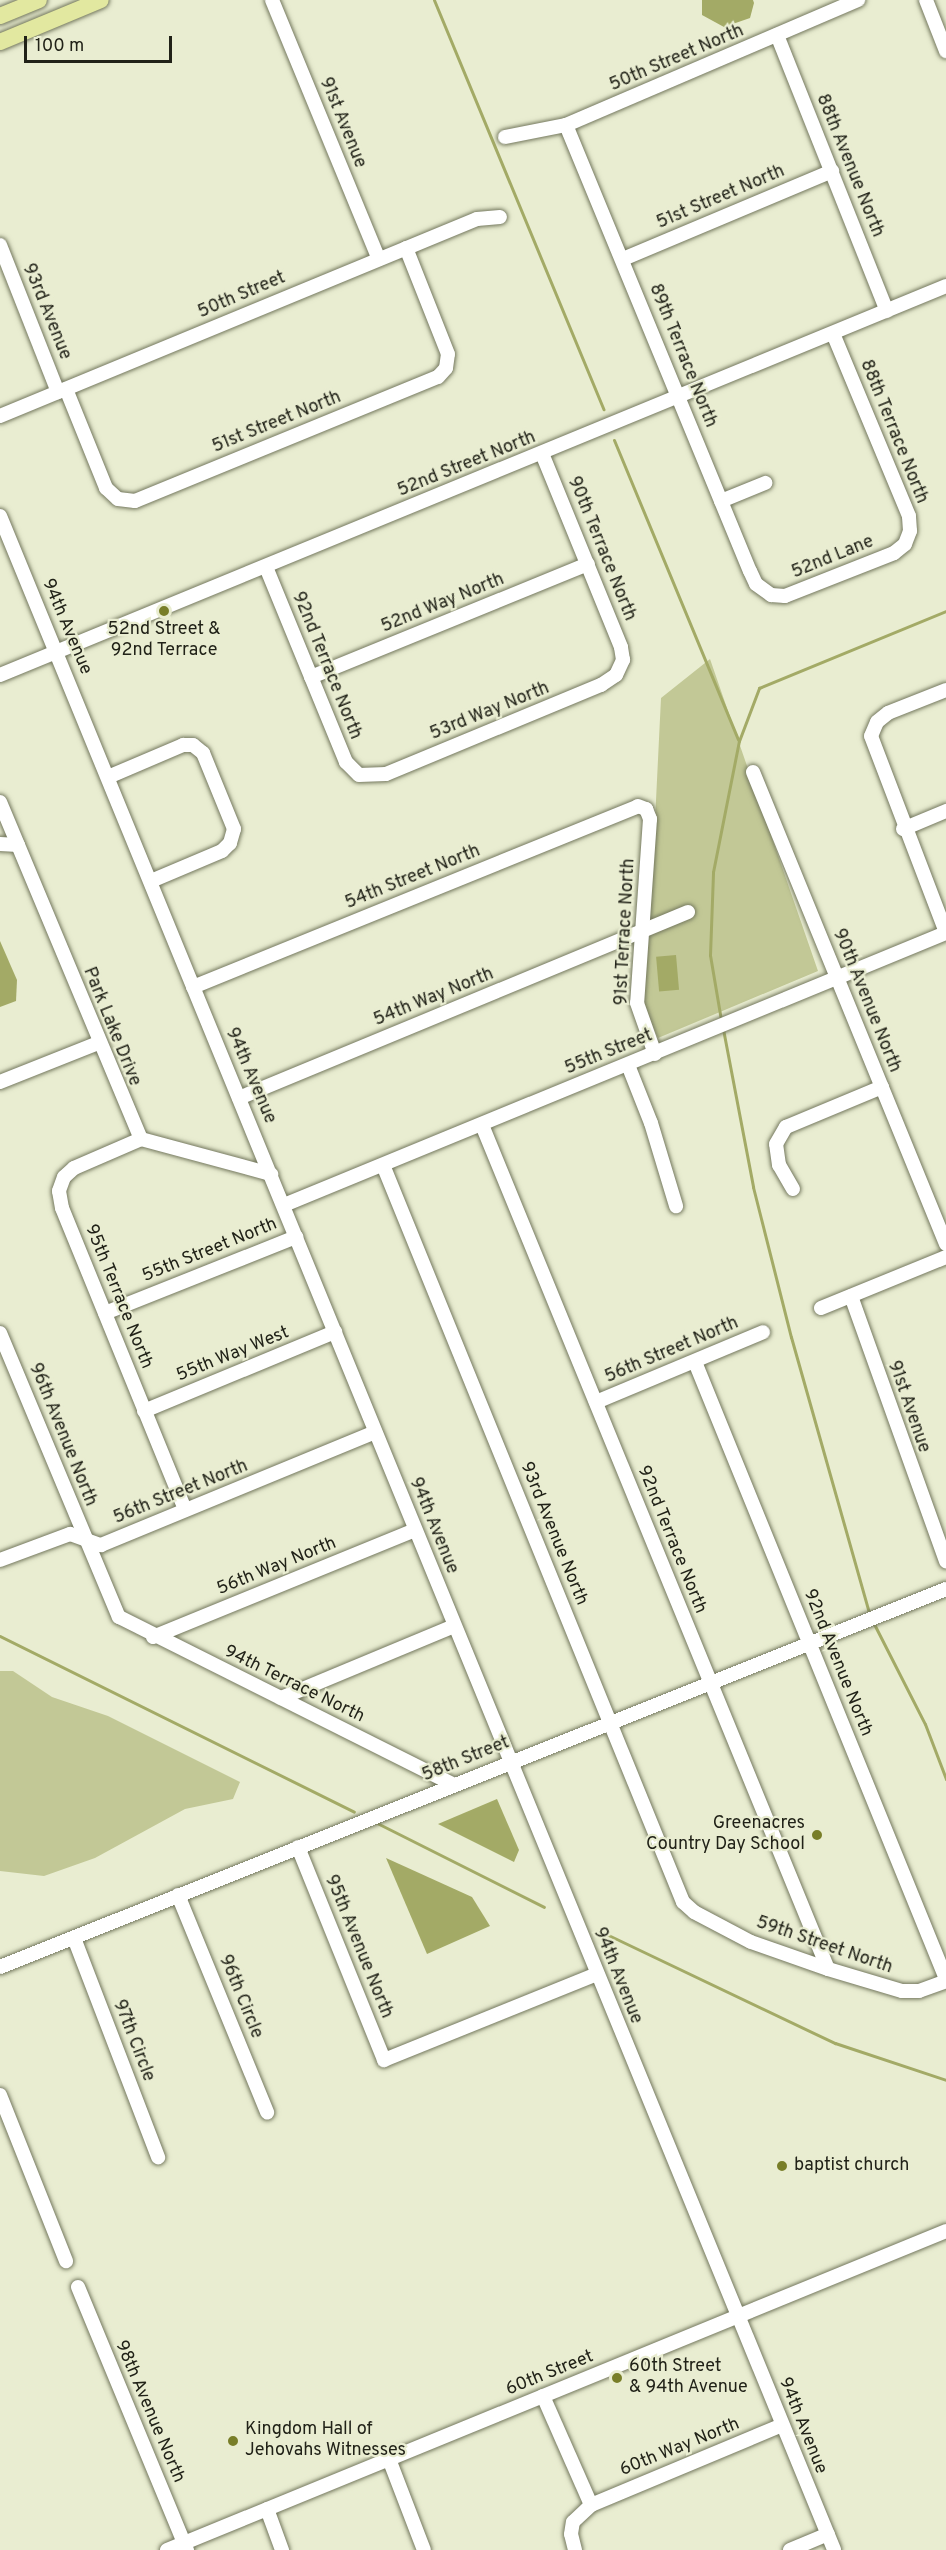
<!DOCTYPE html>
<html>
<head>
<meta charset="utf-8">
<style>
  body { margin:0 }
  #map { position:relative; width:946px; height:2550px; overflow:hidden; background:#e9edd1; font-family:Overpass,sans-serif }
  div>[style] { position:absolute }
  .green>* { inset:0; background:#c2c896 }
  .water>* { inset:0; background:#a3aa66; transform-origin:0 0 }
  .stream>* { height:3px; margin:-1.5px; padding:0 1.5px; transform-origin:1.5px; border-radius:1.5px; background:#a3aa66 }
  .roads { filter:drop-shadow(0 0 2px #74785e) drop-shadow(0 0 2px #74785e) }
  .minor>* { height:14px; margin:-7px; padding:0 7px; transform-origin:7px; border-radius:7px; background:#fff }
  .major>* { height:16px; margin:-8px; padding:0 8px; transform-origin:8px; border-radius:8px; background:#e2e8a0 }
  .dots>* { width:16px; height:16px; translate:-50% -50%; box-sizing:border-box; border:3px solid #e9edd1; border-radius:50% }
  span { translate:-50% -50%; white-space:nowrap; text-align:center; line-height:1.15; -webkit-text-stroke:4.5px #e9edd1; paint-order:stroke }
  .street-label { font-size:18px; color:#212218 }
  .poi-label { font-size:18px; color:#212218 }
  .right { translate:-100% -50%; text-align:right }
  .left { translate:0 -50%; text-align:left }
  .scale { position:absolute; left:24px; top:36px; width:148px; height:27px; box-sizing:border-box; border:3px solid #212218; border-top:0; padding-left:8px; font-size:18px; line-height:21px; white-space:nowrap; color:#212218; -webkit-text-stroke:4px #e9edd1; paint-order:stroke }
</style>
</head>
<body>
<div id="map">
  <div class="green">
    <div style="clip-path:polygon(710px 659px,818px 971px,658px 1038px,643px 1004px,649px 935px,695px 914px,691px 905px,650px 923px,661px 698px)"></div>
    <div style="clip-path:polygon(0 1671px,13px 1671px,52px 1697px,108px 1716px,240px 1782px,233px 1799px,185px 1809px,95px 1858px,44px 1876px,0 1871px)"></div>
  </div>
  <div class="water">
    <div style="clip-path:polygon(702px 0,753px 0,754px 3px,750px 18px,724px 27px,702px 15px)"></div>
    <div style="clip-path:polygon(0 941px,17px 980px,16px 1001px,0 1007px)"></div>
    <div style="left:676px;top:955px;width:35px;height:20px;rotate:85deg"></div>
    <div style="clip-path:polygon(497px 1799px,519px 1850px,514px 1862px,438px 1824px)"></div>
    <div style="clip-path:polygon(386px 1858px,472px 1897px,490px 1926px,427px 1954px)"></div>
  </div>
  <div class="stream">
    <div style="left:434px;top:0;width:443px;rotate:67.5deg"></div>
    <div style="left:614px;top:440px;width:324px;rotate:67.5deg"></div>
    <div style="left:721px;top:1020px;width:66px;rotate:-99.6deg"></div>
    <div style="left:710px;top:955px;width:83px;rotate:-87.9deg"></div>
    <div style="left:713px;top:872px;width:134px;rotate:-78.8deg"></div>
    <div style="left:739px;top:741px;width:57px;rotate:-69.3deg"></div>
    <div style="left:759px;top:688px;width:202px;rotate:-22.4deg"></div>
    <div style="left:723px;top:1029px;width:161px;rotate:79.2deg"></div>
    <div style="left:753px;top:1187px;width:155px;rotate:75.8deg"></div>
    <div style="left:791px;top:1337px;width:290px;rotate:74.2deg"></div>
    <div style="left:873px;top:1622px;width:114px;rotate:63deg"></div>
    <div style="left:925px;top:1724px;width:59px;rotate:69.1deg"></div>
    <div style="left:0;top:1636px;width:395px;rotate:26.4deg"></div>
    <div style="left:375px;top:1822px;width:189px;rotate:26.7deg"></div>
    <div style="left:604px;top:1933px;width:256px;rotate:25.5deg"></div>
    <div style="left:835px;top:2043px;width:117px;rotate:18.4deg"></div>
  </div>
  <div class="roads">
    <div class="minor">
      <div style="left:272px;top:0;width:280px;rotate:67.6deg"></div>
      <div style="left:926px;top:0;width:55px;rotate:68.6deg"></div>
      <div style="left:777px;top:35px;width:297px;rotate:68.3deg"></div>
      <div style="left:566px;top:125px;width:482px;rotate:67.6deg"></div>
      <div style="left:750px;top:571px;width:14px;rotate:65deg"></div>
      <div style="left:756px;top:584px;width:19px;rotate:36deg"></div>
      <div style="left:771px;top:595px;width:14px;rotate:4deg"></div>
      <div style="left:785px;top:596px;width:117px;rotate:-21.5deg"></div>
      <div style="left:894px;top:553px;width:14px;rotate:-39deg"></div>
      <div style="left:905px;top:544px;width:14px;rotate:-69deg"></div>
      <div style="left:910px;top:531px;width:15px;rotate:-94deg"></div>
      <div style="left:909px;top:516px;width:198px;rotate:-112.6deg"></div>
      <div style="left:505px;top:137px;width:62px;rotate:-11.1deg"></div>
      <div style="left:566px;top:125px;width:318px;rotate:-23.2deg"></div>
      <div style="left:0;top:245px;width:158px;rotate:68.5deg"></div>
      <div style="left:623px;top:259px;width:227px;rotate:-22.8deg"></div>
      <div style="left:66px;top:389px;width:107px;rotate:68deg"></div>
      <div style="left:106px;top:488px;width:16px;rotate:43deg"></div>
      <div style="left:118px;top:499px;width:17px;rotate:7deg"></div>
      <div style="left:135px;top:501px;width:327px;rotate:-22.3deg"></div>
      <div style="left:438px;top:377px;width:12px;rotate:-48deg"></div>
      <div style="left:446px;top:368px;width:14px;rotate:-82deg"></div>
      <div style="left:448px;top:354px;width:114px;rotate:-111.6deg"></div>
      <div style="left:0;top:416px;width:516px;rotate:-22.44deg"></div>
      <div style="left:477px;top:219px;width:23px;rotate:-5deg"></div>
      <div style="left:721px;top:501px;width:48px;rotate:-22.2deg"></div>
      <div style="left:0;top:516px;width:2198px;rotate:67.7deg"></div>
      <div style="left:266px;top:567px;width:211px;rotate:67.7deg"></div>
      <div style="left:346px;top:762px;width:18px;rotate:45deg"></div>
      <div style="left:359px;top:775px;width:27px;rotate:-2deg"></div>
      <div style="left:386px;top:774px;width:233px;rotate:-22.5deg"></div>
      <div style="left:601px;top:685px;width:18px;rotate:-34deg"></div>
      <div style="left:616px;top:675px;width:17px;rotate:-65deg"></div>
      <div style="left:623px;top:660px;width:13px;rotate:-99deg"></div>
      <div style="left:621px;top:647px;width:209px;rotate:-112.2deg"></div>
      <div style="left:0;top:675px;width:1023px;rotate:-22.35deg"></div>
      <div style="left:311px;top:677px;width:299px;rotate:-22.2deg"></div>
      <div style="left:946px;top:690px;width:62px;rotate:158.4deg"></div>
      <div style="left:888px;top:713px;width:14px;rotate:141deg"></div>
      <div style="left:877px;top:722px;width:15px;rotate:113deg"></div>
      <div style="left:871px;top:736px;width:210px;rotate:69.1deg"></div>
      <div style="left:753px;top:772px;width:510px;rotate:67.76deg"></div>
      <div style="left:108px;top:777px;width:82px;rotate:-23.1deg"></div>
      <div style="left:183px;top:745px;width:10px"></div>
      <div style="left:193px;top:745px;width:13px;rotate:39deg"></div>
      <div style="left:203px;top:753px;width:82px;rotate:67.8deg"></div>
      <div style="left:234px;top:829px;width:15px;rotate:106deg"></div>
      <div style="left:230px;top:843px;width:11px;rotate:135deg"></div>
      <div style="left:222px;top:851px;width:77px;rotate:157.1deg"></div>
      <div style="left:0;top:802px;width:365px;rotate:67.3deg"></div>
      <div style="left:141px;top:1139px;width:135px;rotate:15.1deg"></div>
      <div style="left:903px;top:829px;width:47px;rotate:-22.7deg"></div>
      <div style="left:0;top:844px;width:18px;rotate:3deg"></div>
      <div style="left:193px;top:987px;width:480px;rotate:-22.1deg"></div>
      <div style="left:638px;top:806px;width:9px;rotate:21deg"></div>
      <div style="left:646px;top:809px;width:11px;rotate:68deg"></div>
      <div style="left:650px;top:819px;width:184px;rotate:94deg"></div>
      <div style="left:637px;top:1003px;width:54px;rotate:70.6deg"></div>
      <div style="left:628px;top:1065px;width:62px;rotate:68.4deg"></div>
      <div style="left:651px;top:1123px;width:87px;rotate:73.2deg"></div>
      <div style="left:0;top:1082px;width:105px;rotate:-21.7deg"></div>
      <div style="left:239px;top:1098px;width:486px;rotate:-22.5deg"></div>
      <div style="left:482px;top:1125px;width:912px;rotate:67.71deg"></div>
      <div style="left:141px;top:1139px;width:73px;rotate:156.6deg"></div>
      <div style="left:74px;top:1168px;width:13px;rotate:138deg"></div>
      <div style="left:64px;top:1177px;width:15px;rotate:110deg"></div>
      <div style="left:59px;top:1191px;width:17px;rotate:80deg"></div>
      <div style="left:62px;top:1208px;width:326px;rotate:67.8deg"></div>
      <div style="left:383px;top:1165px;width:796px;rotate:67.85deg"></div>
      <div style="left:683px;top:1902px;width:15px;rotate:42deg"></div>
      <div style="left:694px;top:1912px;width:64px;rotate:27.8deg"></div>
      <div style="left:751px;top:1942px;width:82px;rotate:19.3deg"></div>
      <div style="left:828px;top:1969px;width:77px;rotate:16.6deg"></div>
      <div style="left:902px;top:1991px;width:17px"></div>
      <div style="left:919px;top:1991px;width:29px;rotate:-20deg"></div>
      <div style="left:793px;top:1189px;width:28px;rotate:-120deg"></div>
      <div style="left:779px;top:1165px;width:21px;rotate:-98deg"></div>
      <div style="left:776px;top:1144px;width:20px;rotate:-60deg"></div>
      <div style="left:786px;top:1127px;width:104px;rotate:-22.6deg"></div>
      <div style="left:284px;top:1205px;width:716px;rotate:-22.34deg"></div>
      <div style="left:851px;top:1296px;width:282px;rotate:70.3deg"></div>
      <div style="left:821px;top:1308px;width:135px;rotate:-22.2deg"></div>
      <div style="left:105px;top:1313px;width:206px;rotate:-21.7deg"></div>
      <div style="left:0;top:1333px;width:308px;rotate:67.3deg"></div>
      <div style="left:119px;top:1617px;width:373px;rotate:26.6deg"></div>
      <div style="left:695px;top:1362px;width:666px;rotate:67.86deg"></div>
      <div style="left:596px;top:1402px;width:181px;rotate:-22.7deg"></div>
      <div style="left:144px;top:1411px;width:207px;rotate:-22.5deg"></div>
      <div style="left:0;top:1560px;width:75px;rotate:-20.4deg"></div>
      <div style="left:70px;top:1534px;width:33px;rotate:20deg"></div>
      <div style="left:101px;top:1545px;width:296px;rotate:-22.4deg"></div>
      <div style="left:153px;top:1637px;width:283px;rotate:-22.2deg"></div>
      <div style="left:281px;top:1698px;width:187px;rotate:-22.6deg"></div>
      <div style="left:298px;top:1847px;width:230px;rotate:68deg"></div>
      <div style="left:384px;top:2060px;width:230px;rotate:-22deg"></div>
      <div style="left:178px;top:1895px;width:235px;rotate:67.7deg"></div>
      <div style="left:74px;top:1938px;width:235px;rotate:69deg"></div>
      <div style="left:0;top:1967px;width:1019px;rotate:-21.78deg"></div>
      <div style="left:0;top:2095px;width:179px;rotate:68.3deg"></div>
      <div style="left:78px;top:2287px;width:285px;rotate:67.5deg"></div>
      <div style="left:543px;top:2396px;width:119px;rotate:66.2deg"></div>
      <div style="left:389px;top:2459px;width:97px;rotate:69deg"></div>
      <div style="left:267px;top:2509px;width:44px;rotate:69.9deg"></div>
      <div style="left:167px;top:2550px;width:842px;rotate:-22.27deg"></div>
      <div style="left:575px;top:2550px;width:16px;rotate:-104deg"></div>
      <div style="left:571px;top:2534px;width:12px;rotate:-81deg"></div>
      <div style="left:573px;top:2522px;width:25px;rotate:-43deg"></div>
      <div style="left:591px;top:2505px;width:207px;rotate:-22.7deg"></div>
      <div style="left:790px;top:2550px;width:41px;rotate:-22.8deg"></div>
    </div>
    <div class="major">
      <div style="left:0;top:16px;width:42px;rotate:-22.3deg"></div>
      <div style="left:0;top:42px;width:109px;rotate:-22.6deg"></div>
    </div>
  </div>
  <div class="dots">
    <div style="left:164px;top:611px;background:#787e28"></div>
    <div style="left:817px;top:1835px;background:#787e28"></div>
    <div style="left:782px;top:2166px;background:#787e28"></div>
    <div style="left:617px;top:2378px;background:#787e28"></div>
    <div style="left:233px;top:2441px;background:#787e28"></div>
  </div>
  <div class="street-label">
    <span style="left:677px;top:59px;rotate:-23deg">50th Street North</span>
    <span style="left:342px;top:123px;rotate:68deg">91st Avenue</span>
    <span style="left:849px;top:166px;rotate:68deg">88th Avenue North</span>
    <span style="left:721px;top:198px;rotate:-23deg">51st Street North</span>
    <span style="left:242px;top:296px;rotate:-23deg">50th Street</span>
    <span style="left:46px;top:312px;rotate:68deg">93rd Avenue</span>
    <span style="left:682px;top:356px;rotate:68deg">89th Terrace North</span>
    <span style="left:277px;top:423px;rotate:-22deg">51st Street North</span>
    <span style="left:893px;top:432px;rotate:68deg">88th Terrace North</span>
    <span style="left:467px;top:465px;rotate:-22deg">52nd Street North</span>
    <span style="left:601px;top:549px;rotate:68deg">90th Terrace North</span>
    <span style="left:833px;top:558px;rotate:-22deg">52nd Lane</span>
    <span style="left:443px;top:604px;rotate:-22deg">52nd Way North</span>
    <span style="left:66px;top:627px;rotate:67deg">94th Avenue</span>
    <span style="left:326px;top:666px;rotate:68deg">92nd Terrace North</span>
    <span style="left:490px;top:712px;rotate:-22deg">53rd Way North</span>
    <span style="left:413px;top:878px;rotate:-22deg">54th Street North</span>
    <span style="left:626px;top:932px;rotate:-87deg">91st Terrace North</span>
    <span style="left:434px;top:998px;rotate:-22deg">54th Way North</span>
    <span style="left:866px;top:1001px;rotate:68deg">90th Avenue North</span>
    <span style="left:111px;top:1027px;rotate:68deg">Park Lake Drive</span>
    <span style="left:609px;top:1053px;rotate:-22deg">55th Street</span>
    <span style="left:250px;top:1076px;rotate:67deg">94th Avenue</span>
    <span style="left:210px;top:1251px;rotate:-22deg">55th Street North</span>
    <span style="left:118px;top:1297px;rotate:68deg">95th Terrace North</span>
    <span style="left:672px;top:1351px;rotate:-23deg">56th Street North</span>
    <span style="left:233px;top:1355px;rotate:-22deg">55th Way West</span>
    <span style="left:908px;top:1407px;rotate:71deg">91st Avenue</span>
    <span style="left:62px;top:1435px;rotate:68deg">96th Avenue North</span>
    <span style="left:181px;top:1493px;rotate:-22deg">56th Street North</span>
    <span style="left:433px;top:1526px;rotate:68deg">94th Avenue</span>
    <span style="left:553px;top:1534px;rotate:68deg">93rd Avenue North</span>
    <span style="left:671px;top:1540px;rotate:68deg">92nd Terrace North</span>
    <span style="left:277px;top:1567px;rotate:-22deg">56th Way North</span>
    <span style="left:837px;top:1663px;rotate:68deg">92nd Avenue North</span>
    <span style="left:294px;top:1685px;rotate:26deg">94th Terrace North</span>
    <span style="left:466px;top:1760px;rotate:-22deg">58th Street</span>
    <span style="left:824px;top:1946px;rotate:19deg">59th Street North</span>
    <span style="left:358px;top:1947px;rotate:68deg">95th Avenue North</span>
    <span style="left:617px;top:1976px;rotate:68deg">94th Avenue</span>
    <span style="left:240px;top:1997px;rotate:68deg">96th Circle</span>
    <span style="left:133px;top:2041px;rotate:69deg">97th Circle</span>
    <span style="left:550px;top:2374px;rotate:-22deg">60th Street</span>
    <span style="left:149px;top:2412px;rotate:67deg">98th Avenue North</span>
    <span style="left:802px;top:2426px;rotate:68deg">94th Avenue</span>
    <span style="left:680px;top:2448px;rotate:-22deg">60th Way North</span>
  </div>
  <div class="poi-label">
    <span style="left:164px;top:641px">52nd Street &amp;<br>92nd Terrace</span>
    <span class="right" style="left:805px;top:1835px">Greenacres<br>Country Day School</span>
    <span class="left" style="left:794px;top:2166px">baptist church</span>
    <span class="left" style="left:629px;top:2378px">60th Street<br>&amp; 94th Avenue</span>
    <span class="left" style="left:245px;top:2441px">Kingdom Hall of<br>Jehovahs Witnesses</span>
  </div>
  <div class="scale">100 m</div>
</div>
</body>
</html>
